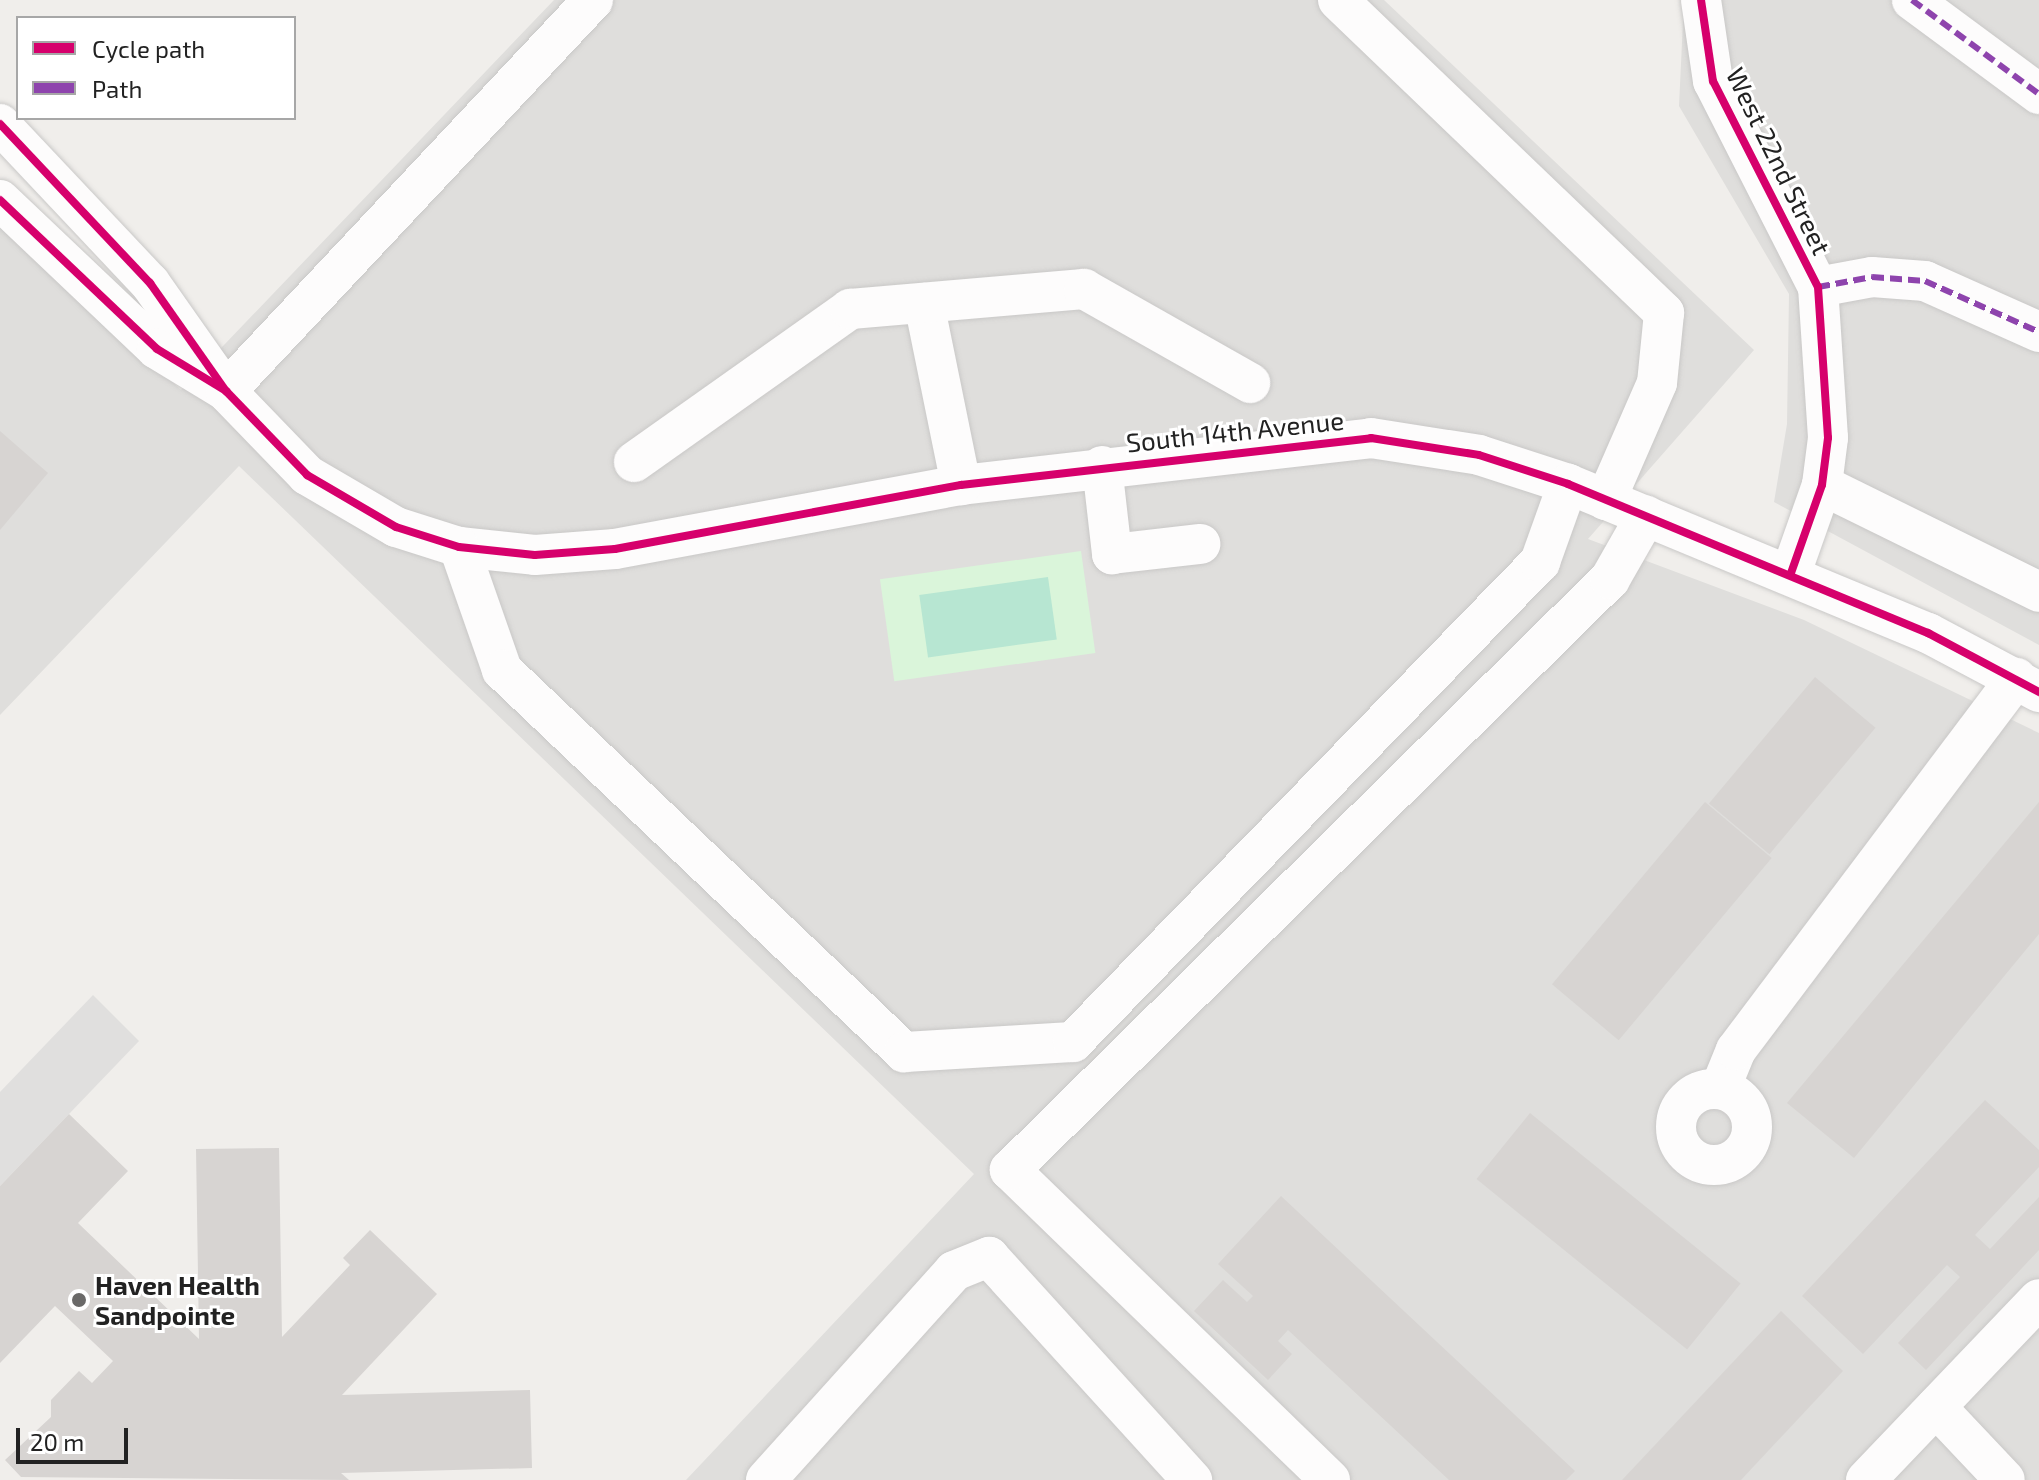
<!DOCTYPE html>
<html>
<head>
<meta charset="utf-8">
<style>
  body { margin:0 }
  #map { position:relative; width:2039px; height:1480px; overflow:hidden; background:#f0eeeb; font-family:"Exo 2",sans-serif }
  div>[style] { position:absolute }
  .residential>* { inset:0; background:#dfdedc }
  .park>* { inset:0; background:#daf5da; transform-origin:0 0 }
  .pitch>* { inset:0; background:#b7e6d2; transform-origin:0 0 }
  .parking>* { inset:0; background:#e0dfde }
  .building>* { inset:0; background:#d7d4d2; transform-origin:0 0 }
  .roads { filter:drop-shadow(0 0 2px #c9c8c7) drop-shadow(0 0 2px #c9c8c7) }
  .minor>* { height:40px; margin:-20px; padding:0 20px; transform-origin:20px; border-radius:20px; background:#fdfcfc }
  .minor>.ring { margin:-20px; padding:0; box-sizing:content-box; background:none; border:40px solid #fdfcfc; border-radius:50% }
  .quiet>* { height:6px; margin-top:-3px; transform-origin:0; background:repeating-linear-gradient(90deg,#8e44ad 0 12px,transparent 0 18px) }
  .cycleway>* { height:8px; margin:-4px; padding:0 4px; transform-origin:4px; border-radius:4px; background:#d6006c }
  .dots>* { width:22px; height:22px; translate:-50% -50%; box-sizing:border-box; border:4px solid #fff; border-radius:50% }
  span { translate:-50% -50%; white-space:nowrap; text-align:center; line-height:1.15; -webkit-text-stroke:6px #fff; paint-order:stroke }
  .street-label { font-size:26px; color:#222 }
  .poi-label { font-size:26px; color:#222; font-weight:700 }
  .left { translate:0 -50%; text-align:left }
  .legend { position:absolute; left:16px; top:16px; width:280px; height:104px; box-sizing:border-box; background:#fff; border:2px solid #a7a7a7; margin:0; padding:10px 14px; list-style:none; font-size:24px; color:#222 }
  .legend li { display:flex; align-items:center; gap:16px; height:40px }
  .legend b { width:40px; border:2px solid #a7a7a7 }
  .scale { position:absolute; left:16px; top:1428px; width:112px; height:36px; box-sizing:border-box; border:4px solid #222; border-top:0; padding-left:10px; font-size:24px; line-height:28px; white-space:nowrap; color:#222; -webkit-text-stroke:6px #fff; paint-order:stroke }
</style>
</head>
<body>
<div id="map">
  <div class="residential">
    <div style="clip-path:polygon(554px 0,1384px 0,1754px 350px,1588px 539px,1804px 620px,2039px 733px,2039px 1480px,686px 1480px,974px 1174px,239px 466px,0 715px,0 221px,181px 390px)"></div>
    <div style="clip-path:polygon(1684px 0,2039px 0,2039px 645px,1774px 502px,1787px 424px,1789px 294px,1679px 106px)"></div>
  </div>
  <div class="park">
    <div style="left:1081px;top:551px;width:103px;height:203px;rotate:82deg"></div>
  </div>
  <div class="pitch">
    <div style="left:1048px;top:577px;width:63px;height:130px;rotate:82deg"></div>
  </div>
  <div class="parking">
    <div style="clip-path:polygon(93px 995px,139px 1041px,0 1186px,0 1092px)"></div>
  </div>
  <div class="building">
    <div style="clip-path:polygon(0 431px,48px 473px,0 530px)"></div>
    <div style="left:1815px;top:677px;width:79px;height:165px;rotate:40deg"></div>
    <div style="left:1705px;top:802px;width:87px;height:238px;rotate:40deg"></div>
    <div style="clip-path:polygon(2039px 802px,2039px 934px,1854px 1158px,1787px 1103px)"></div>
    <div style="clip-path:polygon(1985px 1100px,2039px 1150px,2039px 1167px,1975px 1235px,1990px 1249px,2039px 1197px,2039px 1250px,1926px 1370px,1898px 1343px,1960px 1277px,1947px 1265px,1863px 1354px,1802px 1296px)"></div>
    <div style="left:1530px;top:1113px;width:271px;height:85px;rotate:39deg"></div>
    <div style="clip-path:polygon(69px 1114px,128px 1171px,78px 1223px,199px 1339px,196px 1149px,279px 1148px,282px 1337px,350px 1265px,343px 1258px,370px 1230px,437px 1294px,342px 1395px,530px 1390px,532px 1468px,341px 1473px,349px 1480px,21px 1477px,5px 1460px,51px 1417px,51px 1400px,79px 1371px,92px 1383px,113px 1361px,55px 1306px,0 1363px,0 1186px)"></div>
    <div style="clip-path:polygon(1281px 1196px,1575px 1471px,1566px 1480px,1449px 1480px,1288px 1330px,1278px 1341px,1292px 1354px,1268px 1380px,1194px 1311px,1223px 1280px,1247px 1302px,1253px 1296px,1218px 1264px)"></div>
    <div style="clip-path:polygon(1781px 1311px,1843px 1371px,1741px 1480px,1622px 1480px)"></div>
  </div>
  <div class="roads">
    <div class="minor">
      <div style="left:1338px;top:0;width:452px;rotate:43.8deg"></div>
      <div style="left:1664px;top:313px;width:70px;rotate:95.7deg"></div>
      <div style="left:1657px;top:383px;width:128px;rotate:113.6deg"></div>
      <div style="left:1701px;top:0;width:82px;rotate:81.6deg"></div>
      <div style="left:1713px;top:81px;width:231px;rotate:63deg"></div>
      <div style="left:1818px;top:287px;width:151px;rotate:86.2deg"></div>
      <div style="left:1828px;top:438px;width:47px;rotate:97.3deg"></div>
      <div style="left:1822px;top:485px;width:93px;rotate:109.4deg"></div>
      <div style="left:1912px;top:0;width:158px;rotate:36.5deg"></div>
      <div style="left:0;top:124px;width:219px;rotate:46.7deg"></div>
      <div style="left:150px;top:283px;width:132px;rotate:54.9deg"></div>
      <div style="left:226px;top:391px;width:117px;rotate:46deg"></div>
      <div style="left:307px;top:475px;width:103px;rotate:30.3deg"></div>
      <div style="left:396px;top:527px;width:66px;rotate:17.6deg"></div>
      <div style="left:459px;top:547px;width:76px;rotate:6deg"></div>
      <div style="left:535px;top:555px;width:80px;rotate:-4.3deg"></div>
      <div style="left:615px;top:549px;width:352px;rotate:-10.5deg"></div>
      <div style="left:961px;top:485px;width:413px;rotate:-6.5deg"></div>
      <div style="left:1371px;top:438px;width:109px;rotate:8.9deg"></div>
      <div style="left:1479px;top:455px;width:94px;rotate:18deg"></div>
      <div style="left:1568px;top:484px;width:390px;rotate:22.5deg"></div>
      <div style="left:1928px;top:633px;width:126px;rotate:28deg"></div>
      <div style="left:0;top:200px;width:216px;rotate:43.5deg"></div>
      <div style="left:157px;top:349px;width:81px;rotate:31.3deg"></div>
      <div style="left:1818px;top:287px;width:55px;rotate:-10.5deg"></div>
      <div style="left:1872px;top:277px;width:53px;rotate:4.3deg"></div>
      <div style="left:1925px;top:281px;width:125px;rotate:24.1deg"></div>
      <div style="left:924px;top:303px;width:186px;rotate:78.5deg"></div>
      <div style="left:226px;top:391px;width:536px;rotate:-46.81deg"></div>
      <div style="left:634px;top:462px;width:265px;rotate:-35.3deg"></div>
      <div style="left:850px;top:309px;width:235px;rotate:-4.9deg"></div>
      <div style="left:1084px;top:289px;width:191px;rotate:29.5deg"></div>
      <div style="left:1102px;top:466px;width:89px;rotate:83.5deg"></div>
      <div style="left:1112px;top:554px;width:89px;rotate:-6.5deg"></div>
      <div style="left:1822px;top:485px;width:242px;rotate:26.2deg"></div>
      <div style="left:459px;top:547px;width:130px;rotate:70.7deg"></div>
      <div style="left:502px;top:670px;width:555px;rotate:43.54deg"></div>
      <div style="left:904px;top:1052px;width:169px;rotate:-3.4deg"></div>
      <div style="left:1073px;top:1042px;width:670px;rotate:-45.79deg"></div>
      <div style="left:1540px;top:562px;width:83px;rotate:-70.3deg"></div>
      <div class="ring" style="left:1676px;top:1089px;width:36px;height:36px"></div>
      <div style="left:1720px;top:1089px;width:42px;rotate:-67.7deg"></div>
      <div style="left:1736px;top:1050px;width:466px;rotate:-53deg"></div>
      <div style="left:1936px;top:1407px;width:100px;rotate:46.6deg"></div>
      <div style="left:766px;top:1480px;width:281px;rotate:-48deg"></div>
      <div style="left:954px;top:1271px;width:38px;rotate:-22deg"></div>
      <div style="left:989px;top:1257px;width:302px;rotate:47.7deg"></div>
      <div style="left:1330px;top:1480px;width:446px;rotate:-135.9deg"></div>
      <div style="left:1010px;top:1170px;width:842px;rotate:-44.57deg"></div>
      <div style="left:1610px;top:579px;width:73px;rotate:-60.3deg"></div>
      <div style="left:1866px;top:1480px;width:250px;rotate:-46.3deg"></div>
    </div>
  </div>
  <div class="quiet">
    <div style="left:1912px;top:0;width:158px;rotate:36.5deg"></div>
    <div style="left:1818px;top:287px;width:55px;rotate:-10.5deg"></div>
    <div style="left:1872px;top:277px;width:53px;rotate:4.3deg"></div>
    <div style="left:1925px;top:281px;width:125px;rotate:24.1deg"></div>
  </div>
  <div class="cycleway">
    <div style="left:1701px;top:0;width:82px;rotate:81.6deg"></div>
    <div style="left:1713px;top:81px;width:231px;rotate:63deg"></div>
    <div style="left:1818px;top:287px;width:151px;rotate:86.2deg"></div>
    <div style="left:1828px;top:438px;width:47px;rotate:97.3deg"></div>
    <div style="left:1822px;top:485px;width:93px;rotate:109.4deg"></div>
    <div style="left:0;top:124px;width:219px;rotate:46.7deg"></div>
    <div style="left:150px;top:283px;width:132px;rotate:54.9deg"></div>
    <div style="left:226px;top:391px;width:117px;rotate:46deg"></div>
    <div style="left:307px;top:475px;width:103px;rotate:30.3deg"></div>
    <div style="left:396px;top:527px;width:66px;rotate:17.6deg"></div>
    <div style="left:459px;top:547px;width:76px;rotate:6deg"></div>
    <div style="left:535px;top:555px;width:80px;rotate:-4.3deg"></div>
    <div style="left:615px;top:549px;width:352px;rotate:-10.5deg"></div>
    <div style="left:961px;top:485px;width:413px;rotate:-6.5deg"></div>
    <div style="left:1371px;top:438px;width:109px;rotate:8.9deg"></div>
    <div style="left:1479px;top:455px;width:94px;rotate:18deg"></div>
    <div style="left:1568px;top:484px;width:390px;rotate:22.5deg"></div>
    <div style="left:1928px;top:633px;width:126px;rotate:28deg"></div>
    <div style="left:0;top:200px;width:216px;rotate:43.5deg"></div>
    <div style="left:157px;top:349px;width:81px;rotate:31.3deg"></div>
  </div>
  <div class="dots">
    <div style="left:79px;top:1300px;background:#6a6968"></div>
  </div>
  <div class="street-label">
    <span style="left:1779px;top:161px;rotate:64deg">West 22nd Street</span>
    <span style="left:1235px;top:431px;rotate:-6deg">South 14th Avenue</span>
  </div>
  <div class="poi-label">
    <span class="left" style="left:95px;top:1300px">Haven Health<br>Sandpointe</span>
  </div>
  <ul class="legend">
  <li><b style="height:10px;background:#d6006c"></b>Cycle path</li>
  <li><b style="height:10px;background:#8e44ad"></b>Path</li>
  </ul>
  <div class="scale">20 m</div>
</div>
</body>
</html>
